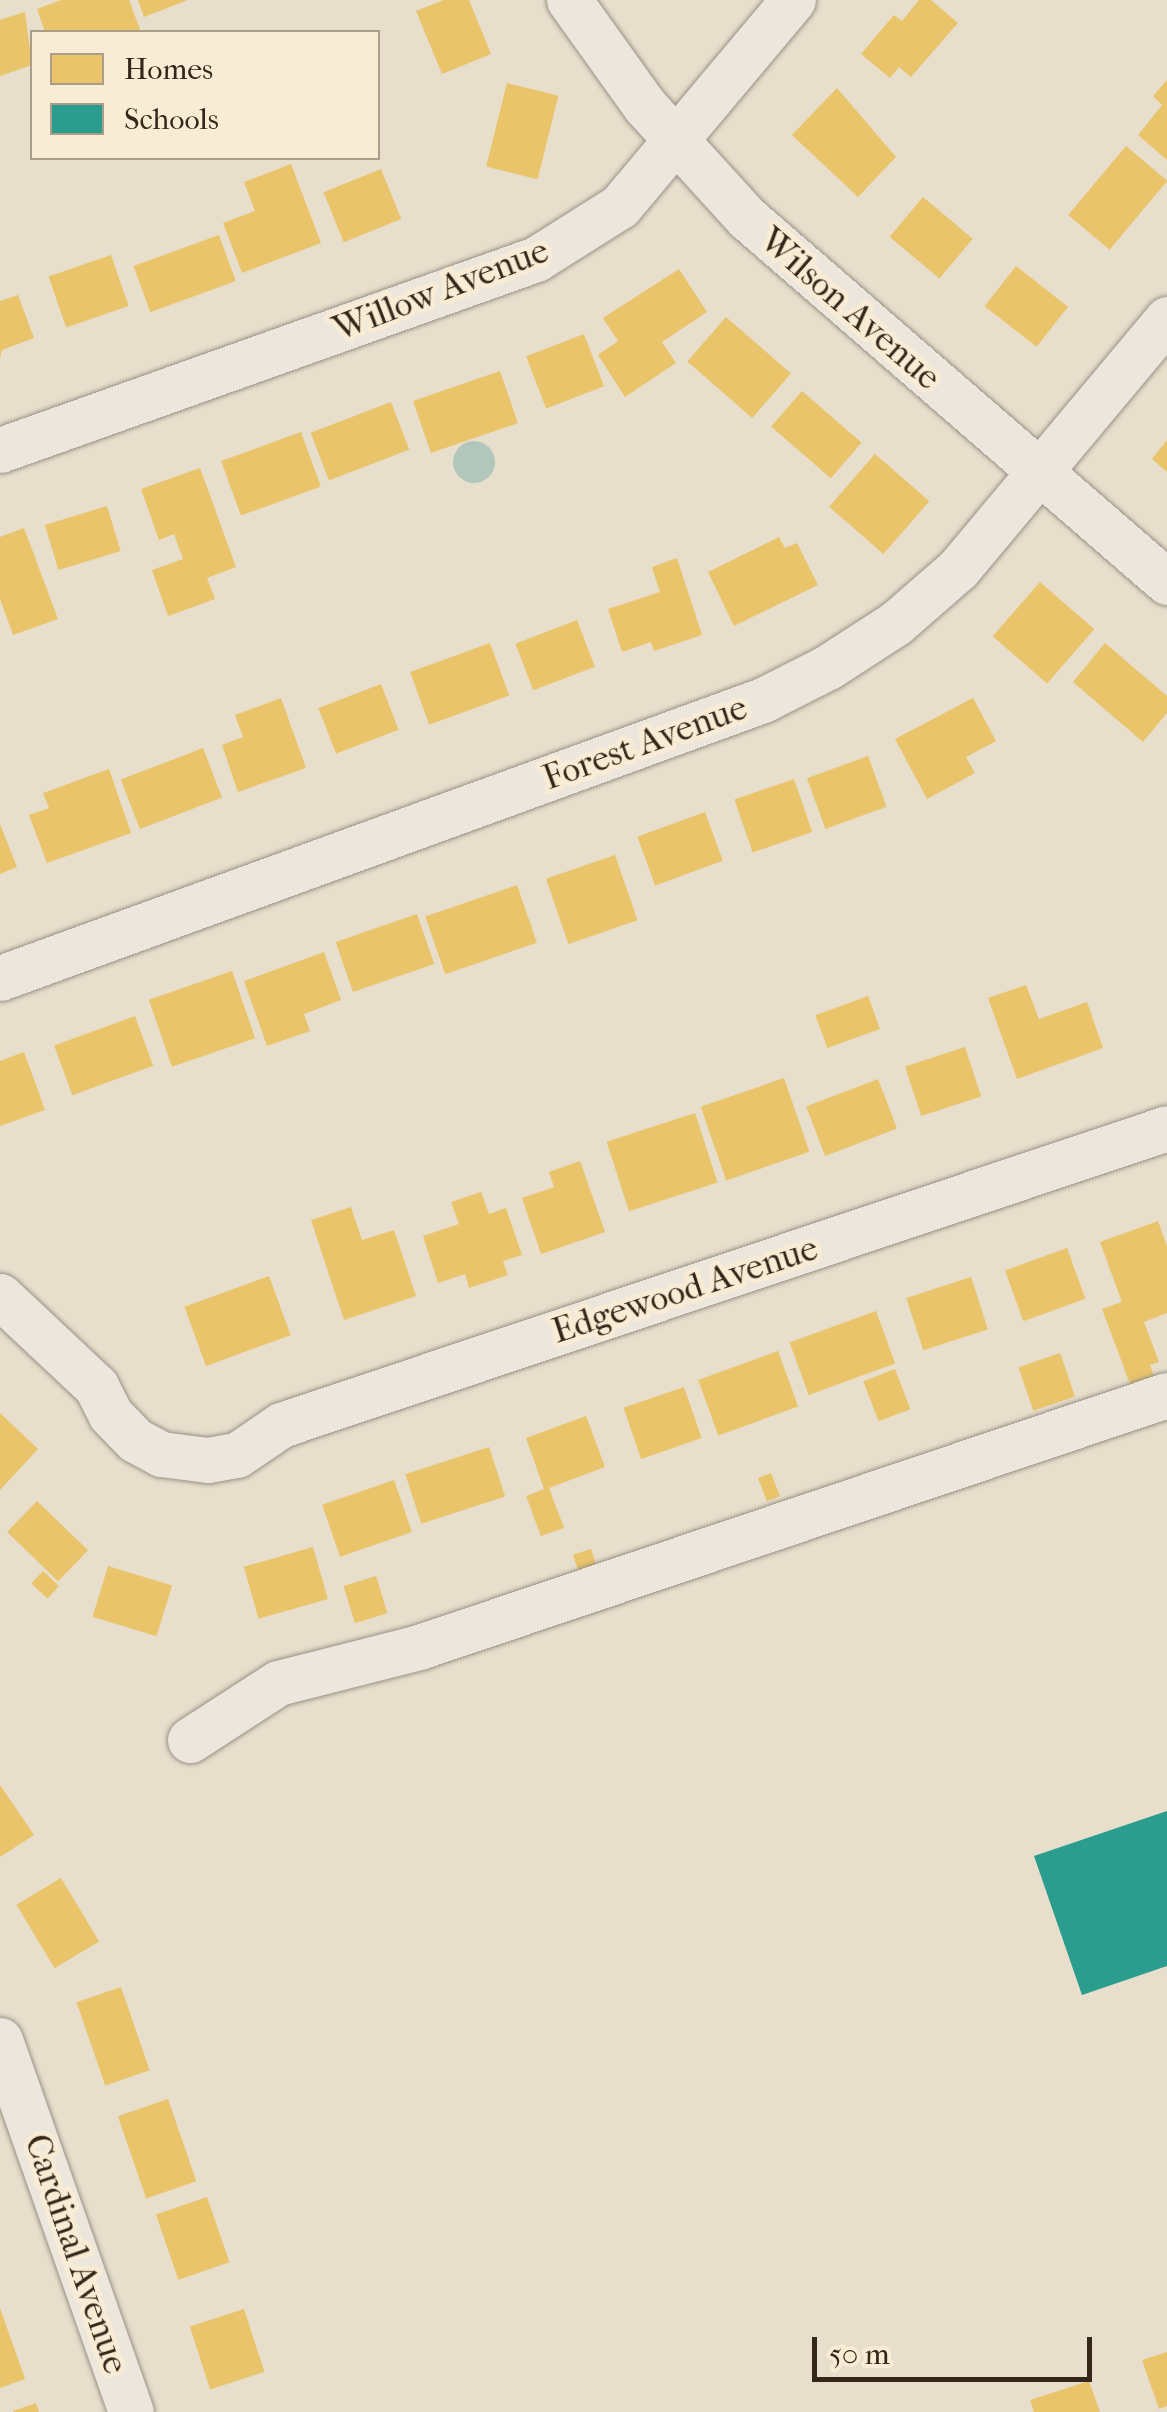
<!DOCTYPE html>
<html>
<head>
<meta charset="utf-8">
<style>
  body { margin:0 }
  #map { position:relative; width:1167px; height:2412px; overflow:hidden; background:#e7decb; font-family:"IM FELL French Canon",serif }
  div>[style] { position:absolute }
  .water>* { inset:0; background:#b2c7bc }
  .round { border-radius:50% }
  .homes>* { inset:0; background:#e9c46a; transform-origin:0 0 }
  .schools>* { inset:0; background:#2a9d8f }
  .roads { filter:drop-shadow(0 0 2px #999286) drop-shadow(0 0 2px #999286) }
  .minor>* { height:45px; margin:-22.5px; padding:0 22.5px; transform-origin:22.5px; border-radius:22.5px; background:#ece6dd }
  span { translate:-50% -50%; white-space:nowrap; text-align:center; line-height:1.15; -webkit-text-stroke:10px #f8ecd5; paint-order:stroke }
  .street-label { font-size:35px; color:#342619 }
  .legend { position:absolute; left:30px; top:30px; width:350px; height:130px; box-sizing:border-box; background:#f8ecd5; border:2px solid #aa9d8a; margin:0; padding:12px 18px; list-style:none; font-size:30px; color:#342619 }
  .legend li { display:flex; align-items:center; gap:20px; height:50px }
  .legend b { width:50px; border:2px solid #aa9d8a }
  .scale { position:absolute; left:812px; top:2337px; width:280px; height:45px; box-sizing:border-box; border:5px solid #342619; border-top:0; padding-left:12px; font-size:30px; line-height:35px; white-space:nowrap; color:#342619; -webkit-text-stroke:8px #f8ecd5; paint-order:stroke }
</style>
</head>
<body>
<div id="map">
  <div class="water">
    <div class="round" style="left:453px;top:441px;width:42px;height:42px"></div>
  </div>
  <div class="homes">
    <div style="clip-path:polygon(61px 0,129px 0,141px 32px,45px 32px,37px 9px)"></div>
    <div style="clip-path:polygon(138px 0,188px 0,144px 17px)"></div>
    <div style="clip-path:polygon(444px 0,469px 0,491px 54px,442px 74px,416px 11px)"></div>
    <div style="clip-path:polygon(919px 0,931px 0,958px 23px,911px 77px,899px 67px,890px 78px,861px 54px,894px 15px,902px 21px)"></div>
    <div style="clip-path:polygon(25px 12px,32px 65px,0 76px,0 20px)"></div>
    <div style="clip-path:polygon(1167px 80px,1167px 160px,1138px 135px,1162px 105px,1153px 96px)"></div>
    <div style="left:507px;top:83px;width:53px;height:86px;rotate:14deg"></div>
    <div style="clip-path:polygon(837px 88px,896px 157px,858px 197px,792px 135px)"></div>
    <div style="left:1126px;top:146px;width:54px;height:90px;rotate:40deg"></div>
    <div style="clip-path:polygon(291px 164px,321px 243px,242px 273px,223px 223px,255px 211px,244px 182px)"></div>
    <div style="left:381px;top:169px;width:54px;height:62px;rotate:68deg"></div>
    <div style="left:923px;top:197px;width:65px;height:52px;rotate:40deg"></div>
    <div style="left:219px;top:235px;width:49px;height:91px;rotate:70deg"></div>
    <div style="left:111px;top:255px;width:54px;height:66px;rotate:71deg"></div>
    <div style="left:1016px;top:266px;width:66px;height:51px;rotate:38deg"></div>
    <div style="clip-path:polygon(679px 269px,707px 312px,662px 342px,676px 363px,625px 397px,598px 355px,618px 341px,603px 318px)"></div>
    <div style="clip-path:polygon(18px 295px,34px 338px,2px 350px,0 358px,0 301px)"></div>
    <div style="left:726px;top:317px;width:86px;height:59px;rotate:41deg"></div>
    <div style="left:584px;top:334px;width:56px;height:62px;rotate:69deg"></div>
    <div style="left:500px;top:371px;width:55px;height:92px;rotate:71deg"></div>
    <div style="left:802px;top:391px;width:79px;height:47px;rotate:41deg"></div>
    <div style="left:391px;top:402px;width:51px;height:86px;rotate:69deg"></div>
    <div style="left:301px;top:432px;width:58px;height:85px;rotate:70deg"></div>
    <div style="clip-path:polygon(1167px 440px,1167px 472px,1152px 459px)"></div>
    <div style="left:875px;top:454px;width:72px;height:70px;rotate:41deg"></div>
    <div style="clip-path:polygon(200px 468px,236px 567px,207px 578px,215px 599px,168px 616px,152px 570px,183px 559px,174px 534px,159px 540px,141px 489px)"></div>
    <div style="left:107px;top:506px;width:47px;height:65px;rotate:73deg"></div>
    <div style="clip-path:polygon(24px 528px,58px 619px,13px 635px,0 599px,0 537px)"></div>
    <div style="clip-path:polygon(779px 537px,785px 548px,797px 543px,818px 585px,734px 626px,708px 572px)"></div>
    <div style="clip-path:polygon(677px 558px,702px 635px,654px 651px,651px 642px,622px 652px,608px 609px,660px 592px,652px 567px)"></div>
    <div style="left:1040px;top:582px;width:72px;height:72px;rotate:41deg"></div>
    <div style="left:577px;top:620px;width:50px;height:66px;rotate:69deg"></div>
    <div style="left:490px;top:643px;width:56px;height:85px;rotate:70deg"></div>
    <div style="clip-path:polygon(1105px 643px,1167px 696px,1167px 713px,1143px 742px,1073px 682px)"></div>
    <div style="left:381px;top:684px;width:49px;height:67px;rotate:69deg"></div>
    <div style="clip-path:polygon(281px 698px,306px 768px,238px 792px,222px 745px,243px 737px,235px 715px)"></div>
    <div style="clip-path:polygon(973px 698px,996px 741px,966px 757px,975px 773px,927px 799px,895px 739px)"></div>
    <div style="left:203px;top:748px;width:53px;height:88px;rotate:69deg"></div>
    <div style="left:868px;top:756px;width:54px;height:65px;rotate:70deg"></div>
    <div style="clip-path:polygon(109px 769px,131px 833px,47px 863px,29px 815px,49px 808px,43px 793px)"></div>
    <div style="left:794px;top:779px;width:56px;height:63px;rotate:71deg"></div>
    <div style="left:705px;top:812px;width:52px;height:72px;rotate:70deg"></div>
    <div style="clip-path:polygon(0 824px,17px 867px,0 874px)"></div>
    <div style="left:615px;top:855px;width:69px;height:73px;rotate:71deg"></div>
    <div style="left:517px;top:885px;width:61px;height:97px;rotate:71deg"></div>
    <div style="left:417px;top:914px;width:53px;height:86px;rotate:71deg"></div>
    <div style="clip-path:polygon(324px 952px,341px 1000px,304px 1014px,310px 1031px,267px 1046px,244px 981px)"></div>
    <div style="left:232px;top:971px;width:71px;height:88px;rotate:71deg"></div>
    <div style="clip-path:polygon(1026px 985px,1039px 1019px,1087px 1002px,1103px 1048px,1017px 1079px,988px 998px)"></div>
    <div style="left:868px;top:996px;width:35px;height:56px;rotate:70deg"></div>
    <div style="left:135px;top:1016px;width:53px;height:86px;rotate:70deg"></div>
    <div style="left:965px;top:1047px;width:52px;height:63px;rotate:72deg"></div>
    <div style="clip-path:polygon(24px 1052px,45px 1110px,0 1126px,0 1061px)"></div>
    <div style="left:784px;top:1078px;width:78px;height:88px;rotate:71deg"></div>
    <div style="left:878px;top:1079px;width:53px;height:77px;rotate:69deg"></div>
    <div style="left:695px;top:1113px;width:73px;height:93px;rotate:72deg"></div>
    <div style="clip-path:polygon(580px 1161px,605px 1232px,541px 1254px,522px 1198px,554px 1187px,549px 1172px)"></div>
    <div style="clip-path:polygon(481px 1192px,489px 1214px,506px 1208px,522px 1255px,503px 1261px,508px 1275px,469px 1288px,465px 1274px,438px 1283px,423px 1236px,459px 1224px,451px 1202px)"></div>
    <div style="clip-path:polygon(351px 1207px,362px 1240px,394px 1230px,416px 1296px,344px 1320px,311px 1220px)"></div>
    <div style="clip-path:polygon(1158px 1221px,1167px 1246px,1167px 1313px,1144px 1322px,1159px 1362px,1150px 1365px,1156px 1383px,1133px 1392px,1102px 1309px,1122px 1302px,1100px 1242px)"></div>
    <div style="left:1067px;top:1248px;width:54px;height:66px;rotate:70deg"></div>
    <div style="left:269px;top:1276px;width:63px;height:90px;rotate:70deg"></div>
    <div style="left:971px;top:1277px;width:55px;height:68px;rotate:72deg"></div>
    <div style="left:876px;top:1311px;width:56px;height:92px;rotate:70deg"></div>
    <div style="left:778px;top:1351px;width:59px;height:85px;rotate:70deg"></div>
    <div style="left:1060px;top:1353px;width:46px;height:44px;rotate:71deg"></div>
    <div style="left:895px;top:1369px;width:43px;height:34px;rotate:69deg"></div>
    <div style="left:684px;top:1387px;width:54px;height:64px;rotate:71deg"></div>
    <div style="clip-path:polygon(0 1413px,38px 1449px,0 1490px)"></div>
    <div style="clip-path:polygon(586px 1416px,605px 1467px,549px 1488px,564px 1528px,541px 1536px,526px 1496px,544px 1489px,526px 1438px)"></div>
    <div style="left:489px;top:1447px;width:52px;height:88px;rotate:72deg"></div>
    <div style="left:771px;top:1473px;width:25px;height:14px;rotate:69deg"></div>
    <div style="left:394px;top:1480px;width:55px;height:76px;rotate:71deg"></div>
    <div style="left:37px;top:1501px;width:71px;height:43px;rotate:44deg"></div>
    <div style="left:313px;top:1547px;width:54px;height:72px;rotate:74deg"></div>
    <div style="left:591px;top:1549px;width:25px;height:19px;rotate:72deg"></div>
    <div style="left:108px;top:1566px;width:67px;height:53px;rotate:17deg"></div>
    <div style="left:43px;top:1571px;width:22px;height:17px;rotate:43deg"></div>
    <div style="left:376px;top:1576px;width:39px;height:34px;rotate:73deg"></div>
    <div style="clip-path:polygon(0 1785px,34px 1835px,0 1857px)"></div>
    <div style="left:61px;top:1878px;width:74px;height:52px;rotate:59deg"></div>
    <div style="left:121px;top:1987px;width:88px;height:47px;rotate:71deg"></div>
    <div style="left:168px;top:2099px;width:87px;height:53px;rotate:71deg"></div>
    <div style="left:207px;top:2197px;width:69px;height:54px;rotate:71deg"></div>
    <div style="clip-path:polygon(0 2308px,25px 2379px,0 2388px)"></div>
    <div style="left:244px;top:2309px;width:66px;height:57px;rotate:72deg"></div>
    <div style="clip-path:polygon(1167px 2352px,1167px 2406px,1159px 2409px,1142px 2360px)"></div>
    <div style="clip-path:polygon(1089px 2381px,1100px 2412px,1034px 2412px,1030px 2400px)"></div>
    <div style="clip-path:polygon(36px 2403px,39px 2412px,13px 2412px,13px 2411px)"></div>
  </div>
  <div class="schools">
    <div style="clip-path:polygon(1167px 1811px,1167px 1966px,1082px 1995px,1034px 1856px)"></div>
  </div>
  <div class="roads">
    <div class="minor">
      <div style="left:569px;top:0;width:130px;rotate:54.4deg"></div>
      <div style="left:645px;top:106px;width:151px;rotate:47.7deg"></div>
      <div style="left:747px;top:218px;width:556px;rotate:40.91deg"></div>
      <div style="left:0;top:450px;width:569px;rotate:-19.61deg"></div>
      <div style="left:536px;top:259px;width:99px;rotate:-32.2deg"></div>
      <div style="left:620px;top:206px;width:269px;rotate:-50deg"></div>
      <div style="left:0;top:978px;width:812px;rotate:-20.02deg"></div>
      <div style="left:763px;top:700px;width:73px;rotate:-26.9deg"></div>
      <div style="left:828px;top:667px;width:81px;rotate:-32.9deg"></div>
      <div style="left:896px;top:623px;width:82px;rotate:-41.1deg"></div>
      <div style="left:958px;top:569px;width:326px;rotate:-50.1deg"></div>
      <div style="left:0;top:1296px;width:132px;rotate:43.2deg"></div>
      <div style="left:96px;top:1386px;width:31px;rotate:63deg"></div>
      <div style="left:110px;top:1414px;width:36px;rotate:46deg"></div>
      <div style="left:135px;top:1440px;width:30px;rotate:28deg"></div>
      <div style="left:161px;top:1454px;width:47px;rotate:7.3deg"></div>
      <div style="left:208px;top:1460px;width:29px;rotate:-10deg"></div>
      <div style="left:237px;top:1455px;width:53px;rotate:-34.3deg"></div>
      <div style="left:281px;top:1425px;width:934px;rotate:-18.53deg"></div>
      <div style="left:190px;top:1740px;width:105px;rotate:-32.9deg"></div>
      <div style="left:278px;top:1683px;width:146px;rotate:-14.3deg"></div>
      <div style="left:419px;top:1647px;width:789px;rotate:-18.62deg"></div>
      <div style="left:0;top:2040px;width:394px;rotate:70.6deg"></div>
    </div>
  </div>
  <div class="street-label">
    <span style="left:441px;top:290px;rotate:-21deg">Willow Avenue</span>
    <span style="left:850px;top:309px;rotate:41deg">Wilson Avenue</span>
    <span style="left:645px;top:743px;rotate:-20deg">Forest Avenue</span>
    <span style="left:685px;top:1290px;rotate:-18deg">Edgewood Avenue</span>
    <span style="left:76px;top:2254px;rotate:71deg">Cardinal Avenue</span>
  </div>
  <ul class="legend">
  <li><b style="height:28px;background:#e9c46a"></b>Homes</li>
  <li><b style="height:28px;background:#2a9d8f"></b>Schools</li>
  </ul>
  <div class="scale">50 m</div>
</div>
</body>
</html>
